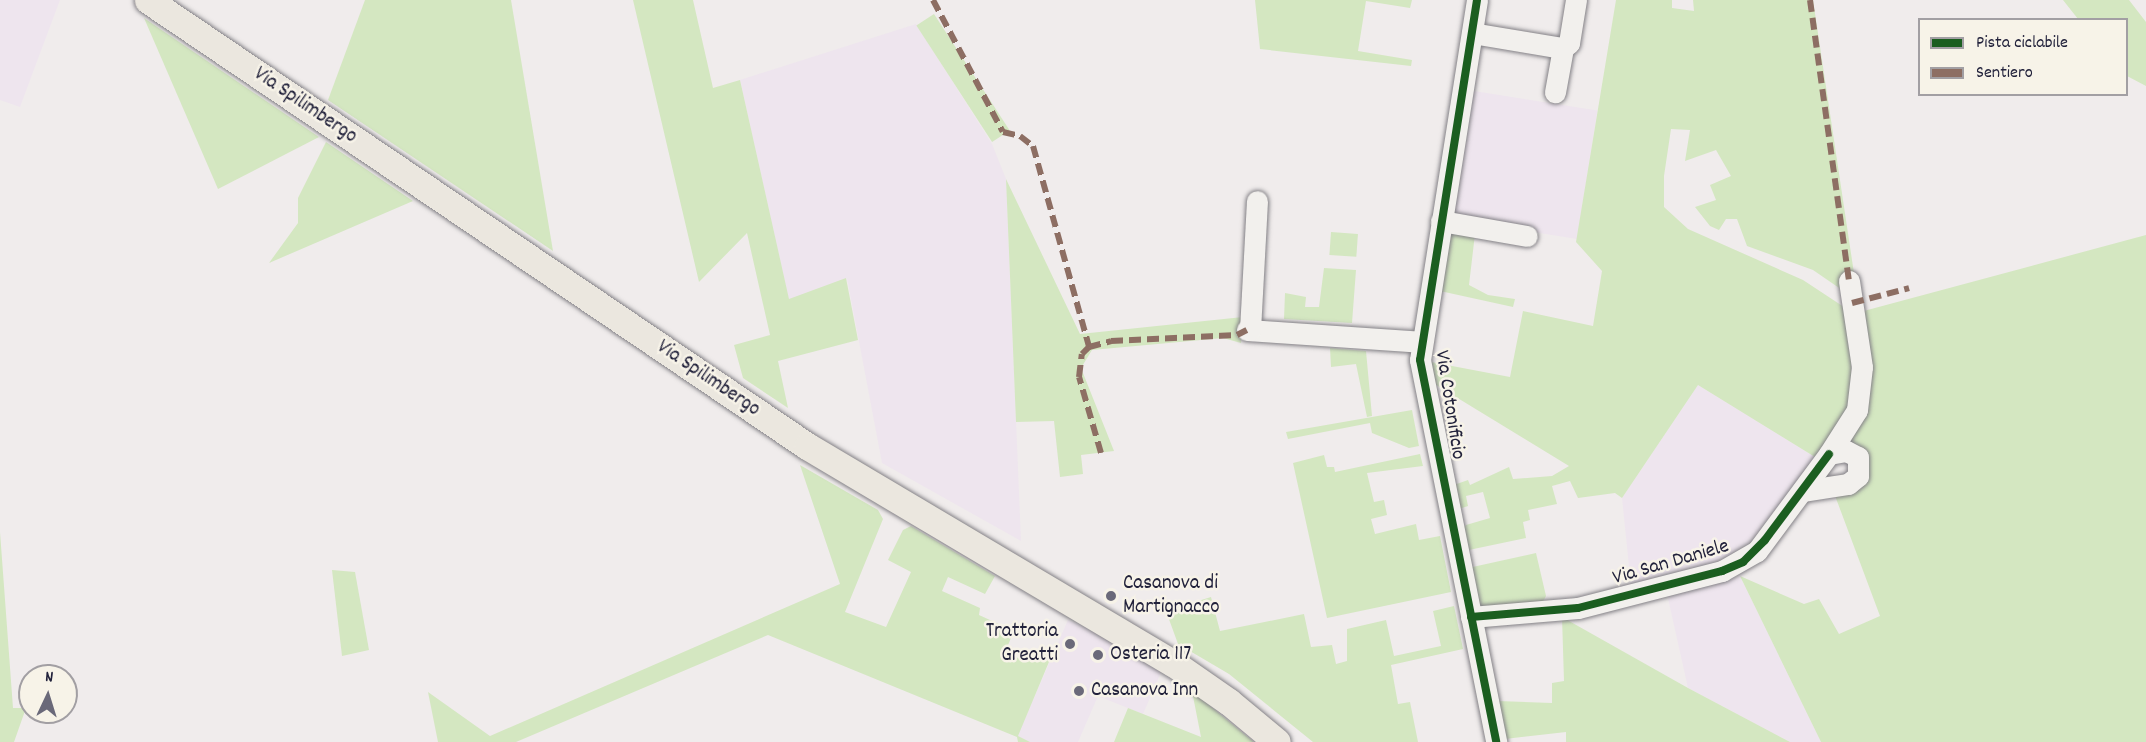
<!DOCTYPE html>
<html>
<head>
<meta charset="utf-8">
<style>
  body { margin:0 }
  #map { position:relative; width:2146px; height:742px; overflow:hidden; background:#f0ecec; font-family:Dekko,sans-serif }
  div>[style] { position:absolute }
  .built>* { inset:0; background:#eee5ee; transform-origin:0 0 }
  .green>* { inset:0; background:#d4e7c1; transform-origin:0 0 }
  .roads { filter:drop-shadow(0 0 2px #838186) drop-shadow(0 0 2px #838186) }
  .minor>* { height:21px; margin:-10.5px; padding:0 10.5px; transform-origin:10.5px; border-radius:10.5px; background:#f2f0ed }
  .major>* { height:27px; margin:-13.5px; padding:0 13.5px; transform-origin:13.5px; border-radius:13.5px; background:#ebe7df }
  .quiet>* { height:6px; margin-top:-3px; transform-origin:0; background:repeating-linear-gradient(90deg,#8d6e63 0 12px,transparent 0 18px) }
  .cycleway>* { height:8px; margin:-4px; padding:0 4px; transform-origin:4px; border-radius:4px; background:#1b5e20 }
  .dots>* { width:16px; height:16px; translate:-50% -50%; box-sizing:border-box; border:3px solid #f7f3e8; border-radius:50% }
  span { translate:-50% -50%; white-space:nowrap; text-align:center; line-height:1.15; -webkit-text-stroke:5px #f7f3e8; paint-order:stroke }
  .street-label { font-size:21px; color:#22223b }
  .poi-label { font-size:21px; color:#22223b }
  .left { translate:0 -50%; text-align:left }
  .right { translate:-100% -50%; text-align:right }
  .legend { position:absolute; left:1918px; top:18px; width:210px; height:78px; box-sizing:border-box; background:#f7f3e8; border:2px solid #a29fa3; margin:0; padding:8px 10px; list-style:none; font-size:18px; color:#22223b }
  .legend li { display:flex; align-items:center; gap:12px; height:30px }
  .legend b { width:30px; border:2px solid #a29fa3 }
  .north { position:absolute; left:18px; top:664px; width:60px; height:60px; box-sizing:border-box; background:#f7f3e8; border:2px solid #a29fa3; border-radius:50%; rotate:4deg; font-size:16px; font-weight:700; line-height:24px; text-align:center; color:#22223b }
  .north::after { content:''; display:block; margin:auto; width:21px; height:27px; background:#6a6979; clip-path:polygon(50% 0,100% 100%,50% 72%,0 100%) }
</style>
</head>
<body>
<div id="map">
  <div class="built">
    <div style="clip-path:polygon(0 0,60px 0,20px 107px,0 100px)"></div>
    <div style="clip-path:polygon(916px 24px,992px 144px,1006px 179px,1021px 541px,882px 463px,847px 278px,789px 300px,740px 80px)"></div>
    <div style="left:1474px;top:91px;width:125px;height:130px;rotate:9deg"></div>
    <div style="clip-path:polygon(1698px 385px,1815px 457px,1746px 549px,1714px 563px,1631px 586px,1622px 498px)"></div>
    <div style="clip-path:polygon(1740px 576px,1821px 742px,1790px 742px,1688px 688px,1667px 594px)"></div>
    <div style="clip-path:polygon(1068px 620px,1115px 640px,1162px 670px,1143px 714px,1098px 696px,1078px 742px,1030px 742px,1017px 737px)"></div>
  </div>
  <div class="green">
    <div style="clip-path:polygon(365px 0,511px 0,553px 251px,328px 100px)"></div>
    <div style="clip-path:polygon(633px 0,693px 0,713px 88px,740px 80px,789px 299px,846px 278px,858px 340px,778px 361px,788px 408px,743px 378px,734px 345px,770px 335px,747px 233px,699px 282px)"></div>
    <div style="clip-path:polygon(1255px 0,1412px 0,1410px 8px,1366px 1px,1358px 51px,1412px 60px,1411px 66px,1260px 49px)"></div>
    <div style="clip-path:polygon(1616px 0,1672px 0,1672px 8px,1694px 11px,1693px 0,1813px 0,1855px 280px,1845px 292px,1813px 270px,1747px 246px,1737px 219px,1726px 219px,1719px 230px,1710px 226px,1695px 207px,1716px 200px,1710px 185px,1731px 176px,1716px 150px,1685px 161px,1690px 130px,1671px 129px,1664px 176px,1664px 207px,1688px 229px,1803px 280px,1847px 309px,1852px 375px,1849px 410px,1815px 457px,1698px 385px,1622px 498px,1615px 493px,1578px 498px,1570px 481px,1552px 486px,1557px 504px,1528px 510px,1530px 520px,1523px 522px,1526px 538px,1464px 551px,1460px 531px,1466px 525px,1490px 518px,1483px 492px,1466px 496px,1468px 506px,1456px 510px,1451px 486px,1468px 480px,1470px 485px,1509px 467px,1513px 479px,1552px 476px,1569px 466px,1433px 383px,1431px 362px,1510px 377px,1523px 311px,1593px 326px,1602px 271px,1576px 242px)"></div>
    <div style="clip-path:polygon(2063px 0,2129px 0,2146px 22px,2146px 86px,2127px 76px,2126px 20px,2078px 19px)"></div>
    <div style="left:934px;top:14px;width:139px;height:21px;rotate:57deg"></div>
    <div style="clip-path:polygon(144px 18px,319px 137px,218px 189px)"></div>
    <div style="clip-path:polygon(326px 142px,413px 201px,269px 263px,298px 223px,298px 198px)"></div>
    <div style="clip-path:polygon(1006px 179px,1080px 334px,1243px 317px,1241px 343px,1223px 338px,1092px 350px,1081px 368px,1114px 451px,1081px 455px,1083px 474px,1060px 477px,1054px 421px,1016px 422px)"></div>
    <div style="clip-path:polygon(1449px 229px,1475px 234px,1469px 285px,1488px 295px,1515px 299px,1513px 307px,1440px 291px)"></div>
    <div style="left:1331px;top:232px;width:27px;height:23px;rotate:4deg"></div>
    <div style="clip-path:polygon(2146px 235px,2146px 742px,1821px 742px,1740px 576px,1804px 604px,1819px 599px,1839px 634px,1880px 616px,1834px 493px,1859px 487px,1849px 443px,1860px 421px,1860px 312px)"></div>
    <div style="clip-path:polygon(1324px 268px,1356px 270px,1352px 323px,1284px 319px,1285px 293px,1306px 297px,1305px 307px,1319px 307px)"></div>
    <div style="clip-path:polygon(1330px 348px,1366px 351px,1372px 416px,1367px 417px,1356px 364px,1331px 367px)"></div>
    <div style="clip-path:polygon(1412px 410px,1419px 446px,1409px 448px,1372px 433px,1370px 423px,1288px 439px,1286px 432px)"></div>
    <div style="clip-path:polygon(1420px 454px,1423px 466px,1367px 473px,1374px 502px,1384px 500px,1387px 515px,1371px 519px,1375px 534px,1416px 524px,1419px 540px,1440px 536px,1451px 592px,1327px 618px,1293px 463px,1324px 455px,1327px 467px,1334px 467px,1335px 472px)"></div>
    <div style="clip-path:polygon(800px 465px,878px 510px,883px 519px,845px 612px,886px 627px,911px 572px,888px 560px,903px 530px,911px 526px,995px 576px,985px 594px,948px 577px,942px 591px,980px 608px,979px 615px,1014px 631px,1005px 652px,1025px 661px,1033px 648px,1051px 657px,1018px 736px,1030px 742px,1018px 742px,1017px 737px,768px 635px,516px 742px,438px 742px,428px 692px,490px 736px,840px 584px)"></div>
    <div style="clip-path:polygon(0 532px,13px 708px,26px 708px,14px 742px,0 742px)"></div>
    <div style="clip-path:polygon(1536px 553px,1546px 596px,1543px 602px,1477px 609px,1468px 568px)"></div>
    <div style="clip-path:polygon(332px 570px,355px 572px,369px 650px,342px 656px)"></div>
    <div style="clip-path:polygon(1211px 597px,1220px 631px,1304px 614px,1311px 647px,1332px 645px,1336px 664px,1347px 661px,1347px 629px,1386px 620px,1394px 656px,1441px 646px,1433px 611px,1454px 606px,1463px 649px,1391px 665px,1398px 704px,1410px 702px,1418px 742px,1313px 742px,1229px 674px,1178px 644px,1166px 611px)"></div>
    <div style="clip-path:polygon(1562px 617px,1688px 688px,1790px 742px,1566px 742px,1566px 732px,1505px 739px,1498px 701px,1552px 703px,1552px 683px,1564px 681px)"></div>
    <div style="clip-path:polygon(1192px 691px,1254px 742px,1114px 742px,1128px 708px,1201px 737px)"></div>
  </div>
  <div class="roads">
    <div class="minor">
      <div style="left:1477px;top:0;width:364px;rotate:99deg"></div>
      <div style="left:1420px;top:360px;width:389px;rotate:78.7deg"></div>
      <div style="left:1472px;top:33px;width:92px;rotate:9.4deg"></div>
      <div style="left:1563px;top:48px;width:45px;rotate:100.3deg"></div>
      <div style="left:1563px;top:48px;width:8px;rotate:-40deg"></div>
      <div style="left:1569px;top:43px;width:44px;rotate:-80.8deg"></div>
      <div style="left:1441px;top:221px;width:87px;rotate:9.9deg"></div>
      <div style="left:1247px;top:330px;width:174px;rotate:3.9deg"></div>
      <div style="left:1250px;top:330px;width:129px;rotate:-86.9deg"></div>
      <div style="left:1802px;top:491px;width:47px;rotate:-8.7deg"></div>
      <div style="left:1848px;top:484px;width:13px;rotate:-39deg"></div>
      <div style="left:1858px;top:476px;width:19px;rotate:-90deg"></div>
      <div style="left:1858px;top:457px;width:13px;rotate:-153deg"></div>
      <div style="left:1846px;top:451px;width:17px;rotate:170deg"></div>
      <div style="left:1471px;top:617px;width:107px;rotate:-4.8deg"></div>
      <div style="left:1578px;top:608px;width:149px;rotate:-14.4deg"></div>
      <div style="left:1722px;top:571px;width:40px;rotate:-29.7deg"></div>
      <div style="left:1757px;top:551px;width:121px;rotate:-53.4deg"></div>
      <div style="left:1829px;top:454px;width:52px;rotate:-57.5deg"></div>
      <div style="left:1857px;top:410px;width:43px;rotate:-83.4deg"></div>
      <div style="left:1862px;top:367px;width:87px;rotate:-98.6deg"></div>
    </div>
    <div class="major">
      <div style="left:148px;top:0;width:796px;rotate:34.09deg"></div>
      <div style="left:807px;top:446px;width:425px;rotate:30.7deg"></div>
      <div style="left:1173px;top:663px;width:68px;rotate:34.9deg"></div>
      <div style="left:1229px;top:702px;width:62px;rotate:39.8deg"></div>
    </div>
  </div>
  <div class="quiet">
    <div style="left:933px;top:0;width:149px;rotate:62.1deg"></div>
    <div style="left:1003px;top:132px;width:17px;rotate:13deg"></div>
    <div style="left:1020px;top:136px;width:16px;rotate:38deg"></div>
    <div style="left:1033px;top:146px;width:209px;rotate:74.4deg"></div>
    <div style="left:1810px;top:0;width:284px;rotate:82.1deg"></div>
    <div style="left:1852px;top:303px;width:59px;rotate:-14.7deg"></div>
    <div style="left:1101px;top:453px;width:79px;rotate:-106.1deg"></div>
    <div style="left:1079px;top:377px;width:23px;rotate:-83deg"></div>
    <div style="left:1082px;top:354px;width:10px;rotate:-45deg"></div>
    <div style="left:1089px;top:347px;width:23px;rotate:-15deg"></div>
    <div style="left:1111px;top:341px;width:126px;rotate:-2.7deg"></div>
    <div style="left:1237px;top:335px;width:11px;rotate:-27deg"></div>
  </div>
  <div class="cycleway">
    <div style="left:1477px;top:0;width:364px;rotate:99deg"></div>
    <div style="left:1420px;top:360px;width:389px;rotate:78.7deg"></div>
    <div style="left:1471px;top:617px;width:107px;rotate:-4.8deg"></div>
    <div style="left:1578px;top:608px;width:149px;rotate:-14.4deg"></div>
    <div style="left:1722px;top:571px;width:23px;rotate:-23deg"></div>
    <div style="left:1743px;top:562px;width:31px;rotate:-45deg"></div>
    <div style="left:1765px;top:540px;width:107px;rotate:-53.3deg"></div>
  </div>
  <div class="dots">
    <div style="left:1111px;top:596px;background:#6a6979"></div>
    <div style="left:1070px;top:644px;background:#6a6979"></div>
    <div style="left:1098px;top:655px;background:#6a6979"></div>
    <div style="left:1079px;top:691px;background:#6a6979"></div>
  </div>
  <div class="street-label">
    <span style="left:305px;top:106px;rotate:34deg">Via Spilimbergo</span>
    <span style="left:708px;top:379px;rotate:34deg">Via Spilimbergo</span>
    <span style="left:1449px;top:405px;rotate:81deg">Via Cotonificio</span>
    <span style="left:1671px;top:563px;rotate:-16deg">Via San Daniele</span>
  </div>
  <div class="poi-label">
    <span class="left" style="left:1123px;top:596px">Casanova di<br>Martignacco</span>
    <span class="right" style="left:1058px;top:644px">Trattoria<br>Greatti</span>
    <span class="left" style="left:1110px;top:655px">Osteria 117</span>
    <span class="left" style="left:1091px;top:691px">Casanova Inn</span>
  </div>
  <ul class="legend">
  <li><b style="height:8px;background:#1b5e20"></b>Pista ciclabile</li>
  <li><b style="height:8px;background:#8d6e63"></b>Sentiero</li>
  </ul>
  <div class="north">N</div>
</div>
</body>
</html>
